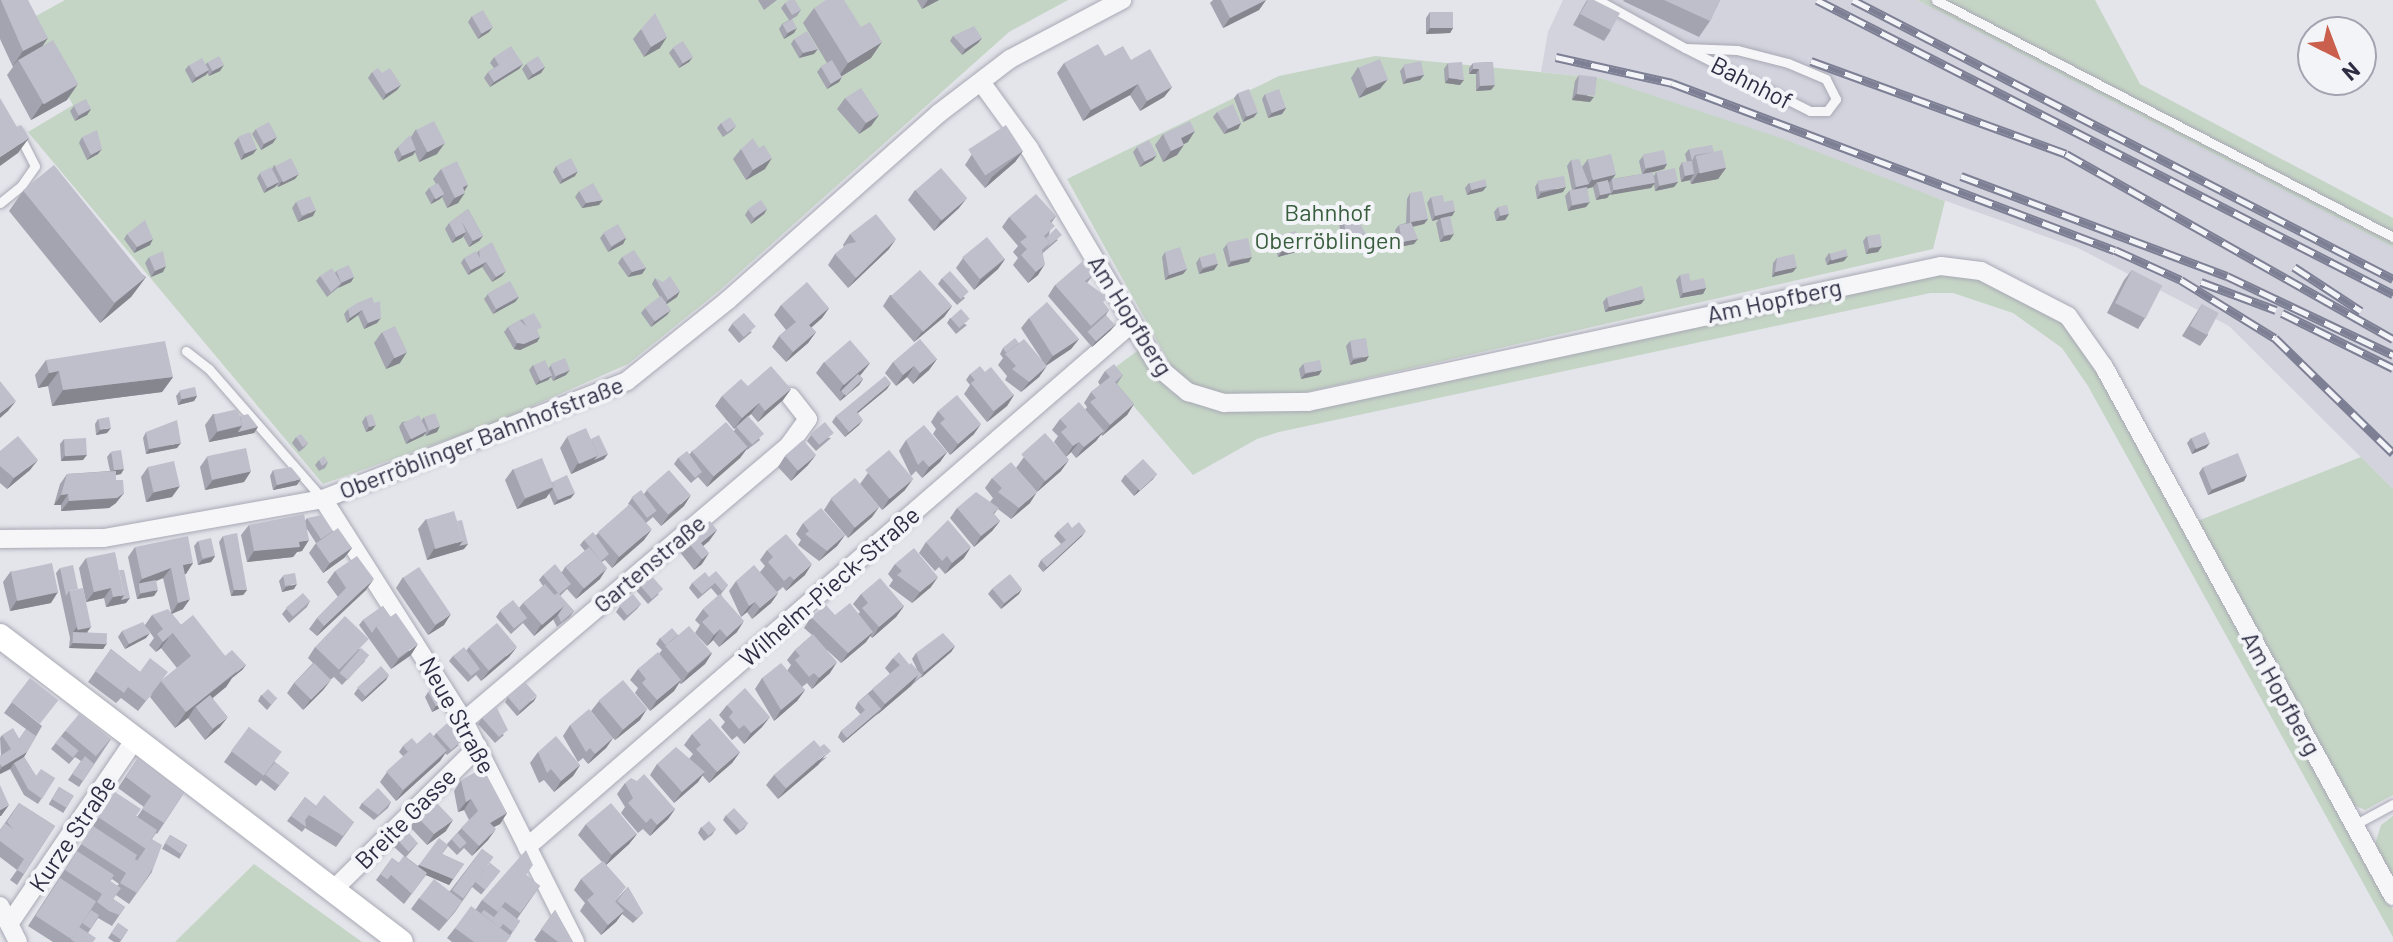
<!DOCTYPE html>
<html>
<head>
<meta charset="utf-8">
<style>
  body { margin:0 }
  #map { position:relative; width:2393px; height:942px; overflow:hidden; background:#e4e4eb; font-family:Barlow,sans-serif }
  div>[style] { position:absolute }
  .built>* { inset:0; background:#d2d3dd }
  .green>* { inset:0; background:#c5d5c5 }
  .roads { filter:drop-shadow(0 0 2px #a9a9b5) drop-shadow(0 0 2px #a9a9b5) }
  .service>* { height:9px; margin:-4.5px; padding:0 4.5px; transform-origin:4.5px; border-radius:4.5px; background:#f6f6f9 }
  .minor>* { height:18px; margin:-9px; padding:0 9px; transform-origin:9px; border-radius:9px; background:#f6f6f9 }
  .secondary>* { height:24px; margin:-12px; padding:0 12px; transform-origin:12px; border-radius:12px; background:#fff }
  .rail>* { height:9px; margin-top:-4.5px; transform-origin:0; background:repeating-linear-gradient(90deg,#f3f4f8 0 18px,#7d7f94 0 36px); box-sizing:border-box; border-block:2px solid #7d7f94 }
  .wall>* { inset:0; background:#a3a4af; transform-origin:0 0 }
  .shaded-wall>* { inset:0; background:#85868e }
  .building>* { inset:0; background:#bebfcb; transform-origin:0 0 }
  span { translate:-50% -50%; white-space:nowrap; text-align:center; line-height:1.15; -webkit-text-stroke:8px #f3f4f8; paint-order:stroke }
  .street-label { font-size:24px; color:#2c2d43 }
  .park-label { font-size:24px; color:#395e3d }
  .north { position:absolute; left:2297px; top:16px; width:80px; height:80px; box-sizing:border-box; background:#f3f4f8; border:2px solid #a3a4b0; border-radius:50%; rotate:138deg; font-size:22px; font-weight:700; line-height:32px; text-align:center; color:#2c2d43 }
  .north::after { content:''; display:block; margin:auto; width:28px; height:36px; background:#ca5f4e; clip-path:polygon(50% 0,100% 100%,50% 72%,0 100%) }
</style>
</head>
<body>
<div id="map">
  <div class="built">
    <div style="clip-path:polygon(1563px 0,1917px 0,2393px 247px,2393px 489px,2229px 326px,2078px 248px,1600px 78px,1541px 72px,1548px 32px)"></div>
  </div>
  <div class="green">
    <div style="clip-path:polygon(65px 0,1068px 0,1009px 32px,720px 290px,628px 364px,494px 423px,323px 484px,28px 132px,73px 105px,27px 21px)"></div>
    <div style="clip-path:polygon(1917px 0,2095px 0,2140px 84px,2393px 218px,2393px 247px)"></div>
    <div style="clip-path:polygon(1375px 56px,1600px 78px,1781px 138px,1945px 201px,1933px 249px,1285px 397px,1240px 398px,1204px 391px,1175px 373px,1067px 179px,1279px 76px)"></div>
    <div style="clip-path:polygon(1935px 273px,1976px 277px,2074px 330px,2393px 910px,2393px 937px,2088px 386px,2062px 348px,2013px 313px,1953px 293px,1930px 293px,1279px 432px,1257px 439px,1193px 475px,1106px 374px,1140px 349px,1170px 391px,1190px 401px,1238px 411px)"></div>
    <div style="clip-path:polygon(2361px 457px,2393px 489px,2393px 795px,2365px 810px,2351px 804px,2195px 522px)"></div>
    <div style="clip-path:polygon(2393px 816px,2393px 881px,2375px 844px,2381px 825px)"></div>
    <div style="clip-path:polygon(254px 864px,362px 942px,175px 942px)"></div>
  </div>
  <div class="roads">
    <div class="service">
      <div style="left:1598px;top:0;width:99px;rotate:28.9deg"></div>
      <div style="left:1685px;top:48px;width:140px;rotate:26.7deg"></div>
      <div style="left:1810px;top:111px;width:17px"></div>
      <div style="left:1827px;top:111px;width:15px;rotate:-53deg"></div>
      <div style="left:1836px;top:99px;width:22px;rotate:-117deg"></div>
      <div style="left:1826px;top:79px;width:41px;rotate:-157.2deg"></div>
      <div style="left:1788px;top:63px;width:53px;rotate:-165.7deg"></div>
      <div style="left:1737px;top:50px;width:52px;rotate:-177.8deg"></div>
      <div style="left:1936px;top:0;width:515px;rotate:27.41deg"></div>
      <div style="left:0;top:203px;width:27px;rotate:-39deg"></div>
      <div style="left:21px;top:186px;width:24px;rotate:-55deg"></div>
      <div style="left:35px;top:166px;width:37px;rotate:-117deg"></div>
      <div style="left:186px;top:351px;width:29px;rotate:38deg"></div>
      <div style="left:209px;top:369px;width:171px;rotate:48.8deg"></div>
      <div style="left:2354px;top:825px;width:44px;rotate:-28.3deg"></div>
    </div>
    <div class="minor">
      <div style="left:981px;top:82px;width:82px;rotate:54deg"></div>
      <div style="left:1029px;top:148px;width:256px;rotate:59.4deg"></div>
      <div style="left:1159px;top:368px;width:38px;rotate:40deg"></div>
      <div style="left:1188px;top:392px;width:38px;rotate:17deg"></div>
      <div style="left:1224px;top:403px;width:84px;rotate:-0.7deg"></div>
      <div style="left:1308px;top:402px;width:647px;rotate:-12.13deg"></div>
      <div style="left:1941px;top:266px;width:40px;rotate:7.1deg"></div>
      <div style="left:1981px;top:271px;width:98px;rotate:27.3deg"></div>
      <div style="left:2068px;top:316px;width:62px;rotate:54.8deg"></div>
      <div style="left:2104px;top:367px;width:603px;rotate:61.35deg"></div>
      <div style="left:323px;top:499px;width:263px;rotate:57.6deg"></div>
      <div style="left:464px;top:721px;width:247px;rotate:63.3deg"></div>
      <div style="left:0;top:539px;width:104px;rotate:-0.6deg"></div>
      <div style="left:104px;top:538px;width:222px;rotate:-10.1deg"></div>
      <div style="left:323px;top:499px;width:326px;rotate:-21.2deg"></div>
      <div style="left:627px;top:381px;width:129px;rotate:-38.7deg"></div>
      <div style="left:728px;top:300px;width:281px;rotate:-41.5deg"></div>
      <div style="left:938px;top:114px;width:91px;rotate:-37.4deg"></div>
      <div style="left:1010px;top:59px;width:127px;rotate:-27.8deg"></div>
      <div style="left:464px;top:721px;width:426px;rotate:-40.3deg"></div>
      <div style="left:789px;top:445px;width:32px;rotate:-54deg"></div>
      <div style="left:808px;top:419px;width:28px;rotate:-128deg"></div>
      <div style="left:527px;top:847px;width:799px;rotate:-40.89deg"></div>
      <div style="left:333px;top:890px;width:204px;rotate:-44.6deg"></div>
      <div style="left:0;top:906px;width:40px;rotate:63.4deg"></div>
      <div style="left:9px;top:924px;width:222px;rotate:-55.7deg"></div>
    </div>
    <div class="secondary">
      <div style="left:0;top:636px;width:504px;rotate:37.35deg"></div>
    </div>
  </div>
  <div class="rail">
    <div style="left:1817px;top:0;width:647px;rotate:27.04deg"></div>
    <div style="left:1853px;top:0;width:608px;rotate:27.32deg"></div>
    <div style="left:1556px;top:57px;width:119px;rotate:12.6deg"></div>
    <div style="left:1672px;top:83px;width:473px;rotate:20.7deg"></div>
    <div style="left:2115px;top:250px;width:72px;rotate:24.4deg"></div>
    <div style="left:2181px;top:280px;width:110px;rotate:31.7deg"></div>
    <div style="left:2275px;top:338px;width:165px;rotate:44.3deg"></div>
    <div style="left:1811px;top:61px;width:271px;rotate:20deg"></div>
    <div style="left:2066px;top:154px;width:376px;rotate:29.5deg"></div>
    <div style="left:1961px;top:176px;width:284px;rotate:20.6deg"></div>
    <div style="left:2227px;top:276px;width:184px;rotate:25.4deg"></div>
    <div style="left:2294px;top:267px;width:80px;rotate:33.3deg"></div>
    <div style="left:2201px;top:282px;width:80px;rotate:20.5deg"></div>
    <div style="left:2282px;top:313px;width:124px;rotate:26.4deg"></div>
  </div>
  <div class="wall">
    <div style="clip-path:polygon(0 0,28px 0,43px 46px,67px 100px,31px 120px,7px 75px,13px 67px,0 39px)"></div>
    <div style="clip-path:polygon(758px 0,777px 0,764px 10px)"></div>
    <div style="clip-path:polygon(917px 0,939px 0,922px 9px)"></div>
    <div style="clip-path:polygon(1213px 0,1266px 0,1259px 10px,1223px 28px,1210px 3px)"></div>
    <div style="clip-path:polygon(1587px 0,1611px 30px,1604px 41px,1573px 25px)"></div>
    <div style="clip-path:polygon(1624px 0,1720px 0,1710px 21px,1699px 37px,1623px 1px)"></div>
    <div style="clip-path:polygon(785px 3px,801px 10px,797px 16px,792px 19px,794px 33px,784px 39px,779px 29px,782px 24px,789px 20px,781px 8px)"></div>
    <div style="clip-path:polygon(814px 8px,871px 58px,842px 76px,839px 82px,827px 89px,817px 72px,821px 67px,827px 63px,803px 23px)"></div>
    <div style="clip-path:polygon(1430px 12px,1453px 28px,1450px 33px,1426px 34px,1426px 18px)"></div>
    <div style="clip-path:polygon(472px 16px,489px 32px,478px 39px,468px 22px)"></div>
    <div style="clip-path:polygon(641px 29px,660px 48px,644px 57px,633px 39px)"></div>
    <div style="clip-path:polygon(953px 36px,982px 38px,978px 43px,962px 55px,950px 41px)"></div>
    <div style="clip-path:polygon(794px 39px,814px 54px,799px 58px,791px 44px)"></div>
    <div style="clip-path:polygon(673px 48px,689px 62px,679px 68px,669px 53px)"></div>
    <div style="clip-path:polygon(1105px 56px,1131px 60px,1172px 87px,1164px 97px,1140px 111px,1130px 95px,1083px 121px,1057px 73px,1064px 63px)"></div>
    <div style="clip-path:polygon(494px 57px,523px 64px,519px 69px,490px 87px,484px 78px,488px 72px,494px 68px,490px 63px)"></div>
    <div style="clip-path:polygon(208px 62px,220px 71px,209px 76px,207px 73px,192px 83px,185px 70px,189px 65px,206px 64px)"></div>
    <div style="clip-path:polygon(1493px 62px,1491px 90px,1476px 91px,1476px 74px,1469px 74px,1469px 68px,1473px 63px)"></div>
    <div style="clip-path:polygon(1448px 63px,1460px 85px,1445px 83px,1444px 69px)"></div>
    <div style="clip-path:polygon(526px 64px,545px 67px,541px 73px,528px 80px,522px 69px)"></div>
    <div style="clip-path:polygon(1404px 66px,1424px 75px,1420px 80px,1403px 84px,1400px 71px)"></div>
    <div style="clip-path:polygon(1358px 67px,1380px 89px,1359px 98px,1351px 78px)"></div>
    <div style="clip-path:polygon(372px 72px,382px 73px,401px 85px,397px 90px,383px 100px,368px 78px)"></div>
    <div style="clip-path:polygon(1579px 75px,1590px 102px,1572px 100px,1575px 81px)"></div>
    <div style="clip-path:polygon(1238px 93px,1254px 117px,1243px 122px,1234px 98px)"></div>
    <div style="clip-path:polygon(1265px 94px,1286px 108px,1282px 114px,1268px 118px,1262px 99px)"></div>
    <div style="clip-path:polygon(845px 98px,879px 115px,871px 126px,859px 134px,837px 109px)"></div>
    <div style="clip-path:polygon(74px 106px,91px 109px,87px 115px,75px 121px,70px 111px)"></div>
    <div style="clip-path:polygon(1217px 112px,1241px 123px,1238px 129px,1224px 134px,1213px 117px)"></div>
    <div style="clip-path:polygon(721px 123px,736px 126px,732px 131px,723px 137px,717px 128px)"></div>
    <div style="clip-path:polygon(256px 129px,273px 143px,261px 150px,252px 134px)"></div>
    <div style="clip-path:polygon(416px 129px,437px 154px,419px 162px,415px 152px,413px 155px,398px 162px,394px 152px,398px 147px,411px 137px)"></div>
    <div style="clip-path:polygon(1163px 134px,1188px 142px,1184px 144px,1177px 155px,1163px 162px,1155px 145px)"></div>
    <div style="clip-path:polygon(82px 137px,98px 154px,87px 160px,79px 143px)"></div>
    <div style="clip-path:polygon(238px 138px,257px 149px,253px 154px,241px 160px,234px 143px)"></div>
    <div style="clip-path:polygon(1137px 147px,1153px 160px,1140px 167px,1133px 152px)"></div>
    <div style="clip-path:polygon(741px 149px,765px 169px,746px 180px,733px 159px)"></div>
    <div style="clip-path:polygon(1689px 149px,1714px 152px,1726px 168px,1718px 179px,1691px 184px,1690px 180px,1681px 182px,1679px 168px,1682px 162px,1687px 162px,1685px 154px)"></div>
    <div style="clip-path:polygon(1023px 151px,1015px 162px,985px 188px,965px 165px,972px 154px)"></div>
    <div style="clip-path:polygon(1643px 156px,1667px 164px,1664px 169px,1651px 173px,1654px 176px,1656px 172px,1678px 182px,1674px 187px,1655px 191px,1654px 184px,1651px 188px,1610px 194px,1607px 198px,1596px 200px,1593px 187px,1587px 189px,1586px 207px,1568px 211px,1565px 196px,1569px 191px,1572px 190px,1567px 166px,1571px 160px,1582px 167px,1588px 159px,1616px 174px,1612px 179px,1642px 174px,1639px 161px)"></div>
    <div style="clip-path:polygon(274px 165px,295px 179px,278px 187px,277px 185px,275px 187px,264px 193px,257px 178px,260px 173px,272px 169px)"></div>
    <div style="clip-path:polygon(556px 166px,575px 176px,560px 184px,553px 172px)"></div>
    <div style="clip-path:polygon(441px 169px,468px 185px,458px 203px,447px 208px,442px 197px,440px 199px,431px 204px,425px 193px,429px 188px,436px 184px,433px 179px)"></div>
    <div style="clip-path:polygon(1538px 182px,1563px 192px,1537px 199px,1535px 187px)"></div>
    <div style="clip-path:polygon(1469px 183px,1483px 191px,1467px 195px,1465px 188px)"></div>
    <div style="clip-path:polygon(915px 190px,959px 208px,934px 231px,908px 200px)"></div>
    <div style="clip-path:polygon(23px 191px,146px 277px,131px 297px,100px 323px,9px 211px)"></div>
    <div style="clip-path:polygon(579px 191px,599px 205px,582px 208px,575px 197px)"></div>
    <div style="clip-path:polygon(1410px 193px,1428px 219px,1424px 224px,1412px 227px,1414px 244px,1399px 247px,1395px 230px,1399px 225px,1406px 223px,1407px 199px)"></div>
    <div style="clip-path:polygon(1431px 197px,1444px 202px,1455px 211px,1450px 216px,1450px 240px,1440px 242px,1436px 223px,1439px 219px,1432px 221px,1427px 203px)"></div>
    <div style="clip-path:polygon(296px 202px,313px 216px,298px 222px,292px 208px)"></div>
    <div style="clip-path:polygon(1498px 207px,1509px 214px,1505px 220px,1496px 221px,1494px 212px)"></div>
    <div style="clip-path:polygon(468px 209px,483px 236px,479px 241px,469px 247px,463px 236px,452px 243px,445px 229px,449px 223px)"></div>
    <div style="clip-path:polygon(767px 209px,764px 214px,751px 224px,745px 215px,748px 210px)"></div>
    <div style="clip-path:polygon(1056px 216px,1052px 222px,1049px 235px,1058px 240px,1043px 253px,1038px 275px,1028px 283px,1013px 265px,1018px 258px,1013px 252px,1018px 246px,1002px 227px,1009px 217px)"></div>
    <div style="clip-path:polygon(1343px 219px,1366px 234px,1362px 239px,1343px 243px,1339px 224px)"></div>
    <div style="clip-path:polygon(604px 233px,626px 238px,623px 244px,608px 252px,600px 238px)"></div>
    <div style="clip-path:polygon(127px 234px,150px 245px,134px 253px,124px 239px)"></div>
    <div style="clip-path:polygon(850px 234px,889px 249px,848px 288px,828px 265px,835px 254px,844px 247px,843px 245px)"></div>
    <div style="clip-path:polygon(1278px 235px,1296px 252px,1278px 257px,1274px 241px)"></div>
    <div style="clip-path:polygon(1867px 236px,1878px 252px,1866px 254px,1863px 241px)"></div>
    <div style="clip-path:polygon(1227px 244px,1249px 262px,1228px 267px,1223px 249px)"></div>
    <div style="clip-path:polygon(479px 250px,502px 276px,492px 282px,482px 267px,468px 275px,461px 263px,464px 258px,477px 253px)"></div>
    <div style="clip-path:polygon(1165px 252px,1187px 269px,1183px 274px,1165px 280px,1162px 257px)"></div>
    <div style="clip-path:polygon(1829px 253px,1844px 261px,1827px 265px,1825px 259px)"></div>
    <div style="clip-path:polygon(149px 257px,163px 272px,151px 277px,145px 263px)"></div>
    <div style="clip-path:polygon(622px 257px,646px 268px,642px 274px,628px 277px,618px 263px)"></div>
    <div style="clip-path:polygon(1200px 257px,1218px 264px,1214px 270px,1199px 274px,1196px 263px)"></div>
    <div style="clip-path:polygon(963px 258px,1005px 259px,998px 269px,974px 290px,956px 268px)"></div>
    <div style="clip-path:polygon(1777px 258px,1793px 272px,1772px 277px,1773px 263px)"></div>
    <div style="clip-path:polygon(2132px 270px,2145px 318px,2138px 329px,2107px 313px,2124px 280px)"></div>
    <div style="clip-path:polygon(336px 271px,354px 277px,351px 282px,338px 288px,327px 297px,316px 281px,320px 276px,335px 273px)"></div>
    <div style="clip-path:polygon(1094px 274px,1087px 283px,1109px 310px,1106px 315px,1111px 330px,1092px 347px,1048px 296px,1055px 285px)"></div>
    <div style="clip-path:polygon(1680px 275px,1690px 281px,1706px 288px,1703px 294px,1680px 298px,1676px 280px)"></div>
    <div style="clip-path:polygon(655px 278px,677px 297px,667px 304px,667px 315px,651px 327px,641px 313px,645px 308px,660px 297px,652px 284px)"></div>
    <div style="clip-path:polygon(942px 278px,965px 298px,957px 305px,938px 284px)"></div>
    <div style="clip-path:polygon(488px 294px,519px 297px,515px 302px,493px 314px,484px 299px)"></div>
    <div style="clip-path:polygon(890px 295px,952px 306px,944px 317px,914px 342px,883px 306px)"></div>
    <div style="clip-path:polygon(1607px 297px,1641px 304px,1605px 312px,1603px 302px)"></div>
    <div style="clip-path:polygon(374px 303px,377px 323px,364px 329px,358px 315px,347px 323px,344px 314px,348px 309px)"></div>
    <div style="clip-path:polygon(2202px 304px,2208px 335px,2200px 346px,2182px 336px)"></div>
    <div style="clip-path:polygon(781px 305px,829px 308px,822px 318px,811px 327px,816px 332px,808px 343px,786px 362px,772px 347px,779px 336px,786px 330px,774px 315px)"></div>
    <div style="clip-path:polygon(950px 318px,967px 325px,956px 334px,947px 323px)"></div>
    <div style="clip-path:polygon(1029px 318px,1079px 339px,1071px 349px,1046px 366px,1039px 377px,1021px 392px,1005px 380px,1007px 376px,998px 365px,1003px 358px,1000px 354px,1003px 348px,1019px 343px,1042px 360px,1021px 328px)"></div>
    <div style="clip-path:polygon(522px 319px,540px 337px,537px 342px,520px 350px,514px 349px,504px 332px,508px 327px)"></div>
    <div style="clip-path:polygon(732px 324px,752px 332px,739px 343px,728px 330px)"></div>
    <div style="clip-path:polygon(382px 332px,400px 363px,386px 369px,374px 343px)"></div>
    <div style="clip-path:polygon(1350px 341px,1366px 361px,1350px 365px,1346px 346px)"></div>
    <div style="clip-path:polygon(937px 359px,929px 370px,913px 384px,907px 377px,896px 386px,885px 373px,893px 362px)"></div>
    <div style="clip-path:polygon(46px 360px,173px 377px,162px 392px,52px 406px,48px 386px,38px 388px,35px 375px)"></div>
    <div style="clip-path:polygon(824px 362px,870px 363px,860px 376px,863px 379px,859px 385px,840px 401px,816px 373px)"></div>
    <div style="clip-path:polygon(1303px 364px,1319px 375px,1301px 379px,1299px 369px)"></div>
    <div style="clip-path:polygon(533px 365px,549px 368px,551px 365px,566px 375px,553px 381px,551px 377px,548px 380px,536px 385px,529px 370px)"></div>
    <div style="clip-path:polygon(1105px 371px,1123px 375px,1117px 384px,1134px 404px,1127px 415px,1102px 436px,1101px 434px,1096px 441px,1076px 458px,1071px 452px,1066px 457px,1054px 442px,1058px 436px,1052px 430px,1060px 419px,1085px 410px,1087px 407px,1084px 403px,1091px 392px,1100px 385px,1098px 382px)"></div>
    <div style="clip-path:polygon(985px 372px,1014px 395px,1007px 406px,987px 422px,964px 394px,970px 385px,966px 380px,970px 374px)"></div>
    <div style="clip-path:polygon(748px 386px,791px 389px,783px 400px,758px 422px,751px 414px,748px 416px,760px 440px,747px 450px,747px 449px,740px 458px,707px 487px,698px 477px,691px 483px,674px 464px,678px 458px,690px 454px,692px 451px,734px 431px,736px 428px,734px 429px,715px 406px,722px 396px)"></div>
    <div style="clip-path:polygon(887px 389px,858px 413px,859px 425px,845px 437px,832px 422px,836px 416px)"></div>
    <div style="clip-path:polygon(180px 391px,197px 396px,194px 401px,178px 405px,176px 396px)"></div>
    <div style="clip-path:polygon(938px 411px,974px 434px,950px 455px,933px 434px,936px 429px,931px 422px)"></div>
    <div style="clip-path:polygon(213px 414px,240px 416px,258px 427px,254px 433px,209px 442px,205px 425px)"></div>
    <div style="clip-path:polygon(366px 416px,372px 430px,366px 432px,362px 422px)"></div>
    <div style="clip-path:polygon(424px 417px,437px 432px,426px 436px,425px 434px,423px 436px,406px 444px,399px 427px,402px 422px,422px 420px)"></div>
    <div style="clip-path:polygon(98px 419px,107px 433px,96px 435px,95px 424px)"></div>
    <div style="clip-path:polygon(146px 432px,177px 448px,146px 454px,143px 438px)"></div>
    <div style="clip-path:polygon(811px 435px,831px 438px,816px 451px,807px 441px)"></div>
    <div style="clip-path:polygon(296px 437px,308px 443px,304px 448px,299px 452px,292px 443px)"></div>
    <div style="clip-path:polygon(567px 437px,591px 439px,604px 459px,571px 474px,560px 448px)"></div>
    <div style="clip-path:polygon(2191px 438px,2206px 448px,2192px 454px,2187px 443px)"></div>
    <div style="clip-path:polygon(64px 439px,83px 460px,61px 461px,60px 444px)"></div>
    <div style="clip-path:polygon(906px 440px,947px 452px,940px 462px,922px 478px,916px 471px,911px 476px,899px 451px)"></div>
    <div style="clip-path:polygon(0 451px,30px 470px,7px 489px,0 483px)"></div>
    <div style="clip-path:polygon(111px 452px,121px 474px,116px 475px,116px 503px,109px 508px,61px 511px,61px 505px,54px 505px,60px 484px,67px 474px,110px 471px,107px 457px)"></div>
    <div style="clip-path:polygon(785px 456px,808px 465px,791px 481px,778px 467px)"></div>
    <div style="clip-path:polygon(207px 457px,251px 471px,244px 482px,205px 490px,200px 467px)"></div>
    <div style="clip-path:polygon(1024px 457px,1061px 471px,1037px 492px,1016px 468px)"></div>
    <div style="clip-path:polygon(319px 460px,328px 462px,325px 468px,319px 471px,315px 465px)"></div>
    <div style="clip-path:polygon(148px 467px,172px 497px,146px 502px,141px 477px)"></div>
    <div style="clip-path:polygon(2203px 467px,2247px 475px,2244px 481px,2208px 495px,2199px 473px)"></div>
    <div style="clip-path:polygon(513px 469px,552px 482px,571px 498px,554px 505px,549px 493px,546px 498px,517px 509px,505px 480px)"></div>
    <div style="clip-path:polygon(273px 470px,297px 485px,273px 490px,270px 476px)"></div>
    <div style="clip-path:polygon(868px 473px,905px 490px,882px 510px,860px 484px)"></div>
    <div style="clip-path:polygon(1125px 475px,1153px 479px,1134px 496px,1121px 481px)"></div>
    <div style="clip-path:polygon(992px 478px,1030px 503px,1011px 519px,998px 509px,994px 514px,1000px 521px,992px 531px,974px 547px,950px 518px,957px 508px,990px 502px,993px 498px,985px 488px)"></div>
    <div style="clip-path:polygon(647px 490px,684px 506px,661px 526px,653px 517px,646px 523px,644px 540px,612px 568px,605px 560px,602px 562px,600px 579px,576px 599px,567px 589px,560px 596px,574px 611px,570px 617px,557px 627px,553px 619px,534px 636px,523px 623px,511px 634px,496px 617px,500px 611px,519px 608px,523px 603px,543px 586px,539px 580px,543px 575px,562px 572px,565px 567px,585px 551px,580px 545px,584px 540px,595px 536px,629px 505px,628px 504px,632px 498px,644px 494px)"></div>
    <div style="clip-path:polygon(831px 499px,879px 507px,872px 517px,848px 538px,824px 510px)"></div>
    <div style="clip-path:polygon(307px 518px,333px 531px,352px 548px,344px 558px,323px 573px,309px 553px,316px 543px,307px 529px,302px 551px,297px 552px,293px 557px,247px 562px,241px 535px,249px 525px,305px 521px)"></div>
    <div style="clip-path:polygon(426px 519px,464px 549px,427px 560px,418px 529px)"></div>
    <div style="clip-path:polygon(803px 523px,845px 535px,837px 546px,819px 561px,798px 545px,801px 540px,796px 534px)"></div>
    <div style="clip-path:polygon(1072px 528px,1082px 536px,1043px 572px,1038px 566px,1041px 560px,1061px 544px,1054px 536px,1058px 531px)"></div>
    <div style="clip-path:polygon(717px 530px,709px 541px,703px 546px,702px 564px,694px 570px,679px 551px,686px 540px)"></div>
    <div style="clip-path:polygon(223px 536px,247px 590px,243px 595px,231px 596px,219px 542px)"></div>
    <div style="clip-path:polygon(198px 541px,215px 556px,211px 562px,198px 565px,194px 546px)"></div>
    <div style="clip-path:polygon(926px 542px,964px 558px,945px 574px,939px 567px,935px 571px,919px 553px)"></div>
    <div style="clip-path:polygon(135px 547px,193px 563px,185px 574px,183px 609px,172px 614px,181px 625px,225px 656px,246px 665px,242px 670px,232px 678px,226px 687px,213px 698px,220px 727px,205px 740px,188px 718px,175px 728px,150px 697px,153px 692px,138px 711px,121px 698px,116px 703px,88px 682px,111px 649px,140px 672px,162px 680px,177px 668px,161px 648px,156px 652px,149px 645px,154px 638px,147px 628px,146px 638px,125px 649px,118px 637px,122px 631px,145px 625px,152px 615px,171px 612px,163px 578px,156px 581px,154px 596px,137px 599px,128px 557px)"></div>
    <div style="clip-path:polygon(767px 550px,805px 575px,786px 591px,783px 587px,777px 592px,778px 593px,771px 603px,752px 619px,747px 612px,741px 617px,729px 591px,736px 581px,760px 572px,765px 566px,760px 560px)"></div>
    <div style="clip-path:polygon(86px 558px,126px 603px,106px 607px,104px 598px,86px 602px,79px 568px)"></div>
    <div style="clip-path:polygon(895px 564px,931px 587px,912px 603px,889px 586px,893px 580px,888px 574px)"></div>
    <div style="clip-path:polygon(60px 568px,87px 632px,107px 643px,103px 649px,69px 648px,70px 638px,56px 573px)"></div>
    <div style="clip-path:polygon(11px 571px,51px 603px,10px 611px,3px 582px)"></div>
    <div style="clip-path:polygon(335px 571px,366px 590px,317px 636px,309px 629px,317px 618px,338px 597px,327px 582px)"></div>
    <div style="clip-path:polygon(283px 576px,294px 589px,282px 592px,279px 581px)"></div>
    <div style="clip-path:polygon(403px 577px,444px 625px,428px 635px,396px 588px)"></div>
    <div style="clip-path:polygon(709px 577px,728px 585px,721px 594px,737px 632px,719px 647px,713px 640px,707px 646px,695px 633px,700px 625px,695px 620px,703px 609px,718px 596px,711px 588px,698px 599px,689px 588px,692px 583px)"></div>
    <div style="clip-path:polygon(639px 584px,659px 594px,648px 604px,635px 589px)"></div>
    <div style="clip-path:polygon(992px 589px,1019px 594px,1001px 609px,988px 594px)"></div>
    <div style="clip-path:polygon(861px 594px,904px 606px,896px 617px,872px 638px,870px 636px,866px 642px,841px 663px,827px 650px,830px 673px,812px 689px,807px 683px,802px 687px,805px 690px,797px 701px,774px 721px,755px 689px,762px 678px,787px 671px,791px 665px,787px 660px,795px 650px,812px 635px,804px 628px,811px 617px,858px 614px,860px 612px,853px 604px)"></div>
    <div style="clip-path:polygon(310px 601px,307px 607px,289px 623px,282px 614px,286px 609px)"></div>
    <div style="clip-path:polygon(641px 604px,637px 609px,624px 621px,616px 612px,620px 606px)"></div>
    <div style="clip-path:polygon(383px 606px,411px 655px,391px 669px,359px 625px,363px 620px)"></div>
    <div style="clip-path:polygon(678px 635px,712px 653px,705px 664px,681px 684px,679px 683px,674px 691px,650px 711px,635px 693px,638px 688px,630px 680px,638px 669px,659px 654px,662px 650px,656px 644px,660px 638px)"></div>
    <div style="clip-path:polygon(955px 646px,951px 652px,843px 743px,838px 737px,841px 731px,861px 715px,855px 708px,858px 702px,890px 674px,885px 668px,893px 658px,917px 669px,912px 659px,916px 653px)"></div>
    <div style="clip-path:polygon(315px 647px,362px 649px,365px 661px,342px 685px,334px 677px,330px 680px,323px 690px,303px 710px,287px 693px,294px 683px,313px 663px,308px 658px)"></div>
    <div style="clip-path:polygon(469px 647px,509px 657px,481px 681px,476px 675px,468px 682px,449px 661px,453px 656px,466px 651px)"></div>
    <div style="clip-path:polygon(386px 680px,362px 702px,354px 694px,358px 688px)"></div>
    <div style="clip-path:polygon(428px 692px,444px 703px,440px 708px,432px 712px,425px 697px)"></div>
    <div style="clip-path:polygon(261px 695px,277px 698px,267px 710px,258px 701px)"></div>
    <div style="clip-path:polygon(508px 697px,534px 701px,517px 716px,505px 702px)"></div>
    <div style="clip-path:polygon(599px 701px,640px 720px,615px 740px,613px 738px,606px 748px,588px 764px,583px 758px,578px 762px,563px 736px,570px 725px,607px 731px,591px 711px)"></div>
    <div style="clip-path:polygon(12px 702px,42px 726px,24px 757px,36px 776px,55px 778px,38px 804px,24px 795px,10px 769px,0 774px,0 756px,1px 755px,0 738px,2px 735px,19px 739px,26px 729px,4px 713px)"></div>
    <div style="clip-path:polygon(727px 705px,762px 727px,744px 744px,737px 736px,732px 740px,721px 727px,725px 722px,719px 715px)"></div>
    <div style="clip-path:polygon(482px 718px,504px 735px,495px 743px,478px 724px)"></div>
    <div style="clip-path:polygon(249px 727px,275px 762px,289px 773px,275px 791px,261px 780px,256px 786px,224px 762px)"></div>
    <div style="clip-path:polygon(65px 731px,111px 739px,79px 787px,68px 780px,81px 761px,75px 757px,69px 764px,51px 749px)"></div>
    <div style="clip-path:polygon(436px 733px,459px 745px,447px 755px,445px 753px,440px 761px,396px 801px,380px 782px,387px 772px,404px 757px,399px 752px,403px 746px,417px 744px,434px 736px)"></div>
    <div style="clip-path:polygon(692px 734px,740px 752px,732px 763px,709px 783px,702px 775px,698px 782px,674px 803px,650px 775px,657px 764px,689px 759px,693px 754px,684px 745px)"></div>
    <div style="clip-path:polygon(538px 752px,580px 765px,573px 776px,554px 792px,544px 780px,539px 783px,530px 763px)"></div>
    <div style="clip-path:polygon(827px 757px,778px 799px,766px 785px,774px 775px)"></div>
    <div style="clip-path:polygon(evenodd,138px 758px,184px 793px,157px 834px,156px 833px,152px 839px,152px 872px,129px 904px,116px 895px,113px 899px,125px 907px,112px 926px,98px 918px,88px 933px,93px 942px,53px 942px,28px 926px,115px 792px,137px 817px,144px 807px,118px 788px,138px 758px,112px 879px,119px 884px,117px 886px,110px 881px,112px 879px)"></div>
    <div style="clip-path:polygon(461px 780px,507px 813px,500px 824px,494px 827px,488px 840px,472px 856px,464px 848px,457px 855px,448px 846px,442px 854px,464px 864px,449px 885px,426px 875px,404px 904px,376px 880px,392px 858px,399px 863px,404px 856px,394px 847px,398px 841px,418px 843px,406px 857px,418px 866px,447px 844px,469px 820px,464px 810px,458px 812px,454px 791px)"></div>
    <div style="clip-path:polygon(625px 783px,675px 809px,668px 819px,650px 836px,643px 829px,638px 833px,621px 813px,625px 807px,617px 794px)"></div>
    <div style="left:59px;top:787px;width:17px;height:20px;rotate:31deg"></div>
    <div style="clip-path:polygon(305px 797px,316px 806px,354px 822px,336px 847px,305px 828px,302px 832px,287px 821px)"></div>
    <div style="clip-path:polygon(391px 802px,388px 808px,374px 820px,359px 808px,362px 803px)"></div>
    <div style="clip-path:polygon(19px 803px,55px 826px,17px 885px,10px 880px,17px 870px,0 857px,0 830px)"></div>
    <div style="clip-path:polygon(726px 815px,748px 823px,744px 829px,736px 835px,723px 820px)"></div>
    <div style="clip-path:polygon(417px 817px,446px 831px,427px 845px,410px 827px)"></div>
    <div style="clip-path:polygon(586px 824px,637px 834px,629px 844px,606px 865px,615px 901px,628px 887px,643px 913px,633px 923px,622px 914px,616px 922px,601px 935px,580px 911px,585px 903px,574px 890px,581px 879px,602px 862px,578px 835px)"></div>
    <div style="clip-path:polygon(701px 827px,716px 829px,712px 835px,704px 841px,698px 833px)"></div>
    <div style="left:170px;top:835px;width:20px;height:16px;rotate:30deg"></div>
    <div style="clip-path:polygon(482px 849px,493px 857px,455px 912px,439px 931px,411px 909px,419px 898px,450px 891px)"></div>
    <div style="left:490px;top:863px;width:13px;height:30px;rotate:39deg"></div>
    <div style="clip-path:polygon(526px 875px,540px 886px,517px 919px,520px 921px,506px 942px,452px 942px,447px 938px,455px 928px,476px 909px,482px 900px)"></div>
    <div style="clip-path:polygon(555px 910px,573px 942px,537px 942px,534px 940px)"></div>
    <div style="clip-path:polygon(118px 923px,128px 930px,120px 942px,114px 942px,108px 938px)"></div>
  </div>
  <div class="shaded-wall">
    <div style="clip-path:polygon(928px 0,939px 0,922px 9px)"></div>
    <div style="clip-path:polygon(1266px 0,1259px 10px,1223px 28px,1230px 18px)"></div>
    <div style="clip-path:polygon(493px 27px,489px 32px,478px 39px,482px 33px)"></div>
    <div style="clip-path:polygon(797px 28px,794px 33px,784px 39px,788px 33px)"></div>
    <div style="clip-path:polygon(1430px 28px,1453px 28px,1450px 33px,1426px 34px)"></div>
    <div style="clip-path:polygon(667px 37px,660px 48px,644px 57px,651px 47px)"></div>
    <div style="clip-path:polygon(48px 38px,37px 54px,18px 60px,12px 67px,23px 51px)"></div>
    <div style="clip-path:polygon(982px 38px,978px 43px,962px 55px,965px 49px)"></div>
    <div style="clip-path:polygon(882px 42px,871px 58px,837px 79px,848px 63px)"></div>
    <div style="clip-path:polygon(818px 49px,814px 54px,799px 58px,803px 53px)"></div>
    <div style="clip-path:polygon(693px 57px,689px 62px,679px 68px,683px 63px)"></div>
    <div style="clip-path:polygon(523px 64px,519px 69px,490px 87px,494px 82px)"></div>
    <div style="clip-path:polygon(224px 65px,220px 71px,209px 76px,213px 71px)"></div>
    <div style="clip-path:polygon(545px 67px,541px 73px,528px 80px,532px 75px)"></div>
    <div style="clip-path:polygon(1473px 69px,1479px 69px,1476px 74px,1469px 74px)"></div>
    <div style="clip-path:polygon(209px 70px,206px 75px,192px 83px,196px 77px)"></div>
    <div style="clip-path:polygon(1424px 75px,1420px 80px,1403px 84px,1407px 79px)"></div>
    <div style="clip-path:polygon(842px 77px,839px 82px,827px 89px,831px 84px)"></div>
    <div style="clip-path:polygon(1449px 78px,1464px 80px,1460px 85px,1445px 83px)"></div>
    <div style="clip-path:polygon(1388px 79px,1380px 89px,1359px 98px,1367px 87px)"></div>
    <div style="clip-path:polygon(78px 84px,67px 100px,31px 120px,42px 104px)"></div>
    <div style="clip-path:polygon(1138px 84px,1130px 95px,1083px 121px,1091px 110px)"></div>
    <div style="clip-path:polygon(401px 85px,397px 90px,383px 100px,386px 94px)"></div>
    <div style="clip-path:polygon(1495px 85px,1491px 90px,1476px 91px,1480px 86px)"></div>
    <div style="clip-path:polygon(1172px 87px,1164px 97px,1140px 111px,1147px 101px)"></div>
    <div style="clip-path:polygon(1576px 94px,1594px 97px,1590px 102px,1572px 100px)"></div>
    <div style="clip-path:polygon(1286px 108px,1282px 114px,1268px 118px,1272px 113px)"></div>
    <div style="clip-path:polygon(91px 109px,87px 115px,75px 121px,79px 116px)"></div>
    <div style="clip-path:polygon(1258px 112px,1254px 117px,1243px 122px,1246px 116px)"></div>
    <div style="clip-path:polygon(879px 115px,871px 126px,859px 134px,866px 123px)"></div>
    <div style="clip-path:polygon(1241px 123px,1238px 129px,1224px 134px,1228px 129px)"></div>
    <div style="clip-path:polygon(1195px 131px,1188px 142px,1174px 149px,1181px 138px)"></div>
    <div style="clip-path:polygon(277px 137px,273px 143px,261px 150px,264px 144px)"></div>
    <div style="clip-path:polygon(29px 138px,18px 153px,0 166px,0 157px)"></div>
    <div style="clip-path:polygon(445px 143px,437px 154px,419px 162px,427px 152px)"></div>
    <div style="clip-path:polygon(1184px 145px,1177px 155px,1163px 162px,1171px 151px)"></div>
    <div style="clip-path:polygon(102px 149px,98px 154px,87px 160px,91px 155px)"></div>
    <div style="clip-path:polygon(257px 149px,253px 154px,241px 160px,244px 154px)"></div>
    <div style="clip-path:polygon(416px 150px,413px 155px,398px 162px,402px 156px)"></div>
    <div style="clip-path:polygon(1023px 151px,1015px 162px,985px 188px,992px 177px)"></div>
    <div style="clip-path:polygon(1157px 155px,1153px 160px,1140px 167px,1144px 162px)"></div>
    <div style="clip-path:polygon(772px 158px,765px 169px,746px 180px,753px 170px)"></div>
    <div style="clip-path:polygon(1667px 164px,1664px 169px,1642px 175px,1646px 169px)"></div>
    <div style="clip-path:polygon(1726px 168px,1718px 179px,1691px 184px,1698px 173px)"></div>
    <div style="clip-path:polygon(578px 171px,575px 176px,560px 184px,563px 179px)"></div>
    <div style="clip-path:polygon(299px 174px,295px 179px,278px 187px,281px 182px)"></div>
    <div style="clip-path:polygon(1616px 174px,1608px 184px,1597px 182px,1593px 187px,1572px 192px,1576px 187px,1589px 184px,1593px 178px)"></div>
    <div style="clip-path:polygon(1694px 174px,1690px 180px,1681px 182px,1685px 176px)"></div>
    <div style="clip-path:polygon(279px 182px,275px 187px,264px 193px,268px 187px)"></div>
    <div style="clip-path:polygon(1678px 182px,1674px 187px,1655px 191px,1659px 186px)"></div>
    <div style="clip-path:polygon(1655px 183px,1651px 188px,1610px 195px,1614px 190px)"></div>
    <div style="clip-path:polygon(468px 185px,462px 194px,465px 193px,458px 203px,447px 208px,463px 187px)"></div>
    <div style="clip-path:polygon(1487px 186px,1483px 191px,1467px 195px,1471px 190px)"></div>
    <div style="clip-path:polygon(1566px 187px,1563px 192px,1537px 199px,1541px 193px)"></div>
    <div style="clip-path:polygon(1611px 193px,1607px 198px,1596px 200px,1600px 195px)"></div>
    <div style="clip-path:polygon(444px 194px,440px 199px,431px 204px,434px 199px)"></div>
    <div style="clip-path:polygon(967px 198px,959px 208px,934px 231px,941px 220px)"></div>
    <div style="clip-path:polygon(603px 200px,599px 205px,582px 208px,586px 203px)"></div>
    <div style="clip-path:polygon(1590px 202px,1586px 207px,1568px 211px,1571px 206px)"></div>
    <div style="clip-path:polygon(767px 209px,764px 214px,751px 224px,755px 218px)"></div>
    <div style="clip-path:polygon(316px 210px,313px 216px,298px 222px,302px 217px)"></div>
    <div style="clip-path:polygon(1455px 211px,1452px 216px,1432px 221px,1435px 216px)"></div>
    <div style="clip-path:polygon(1509px 214px,1505px 220px,1496px 221px,1500px 216px)"></div>
    <div style="clip-path:polygon(1428px 219px,1424px 224px,1407px 228px,1411px 222px)"></div>
    <div style="clip-path:polygon(466px 232px,462px 238px,452px 243px,456px 237px)"></div>
    <div style="clip-path:polygon(1366px 234px,1362px 239px,1343px 243px,1347px 238px)"></div>
    <div style="clip-path:polygon(1454px 234px,1450px 240px,1440px 242px,1444px 236px)"></div>
    <div style="clip-path:polygon(483px 236px,479px 241px,469px 247px,473px 241px)"></div>
    <div style="clip-path:polygon(626px 238px,623px 244px,608px 252px,612px 247px)"></div>
    <div style="clip-path:polygon(153px 239px,150px 245px,134px 253px,137px 247px)"></div>
    <div style="clip-path:polygon(896px 239px,889px 249px,848px 288px,856px 278px)"></div>
    <div style="clip-path:polygon(1418px 239px,1414px 244px,1399px 247px,1402px 242px)"></div>
    <div style="clip-path:polygon(1882px 246px,1878px 252px,1866px 254px,1869px 249px)"></div>
    <div style="clip-path:polygon(1300px 247px,1296px 252px,1278px 257px,1282px 251px)"></div>
    <div style="clip-path:polygon(1848px 256px,1844px 261px,1827px 265px,1830px 260px)"></div>
    <div style="clip-path:polygon(1252px 257px,1249px 262px,1228px 267px,1231px 262px)"></div>
    <div style="clip-path:polygon(1005px 259px,998px 269px,974px 290px,981px 279px)"></div>
    <div style="clip-path:polygon(486px 262px,482px 267px,468px 275px,471px 270px)"></div>
    <div style="clip-path:polygon(1045px 264px,1038px 275px,1028px 283px,1036px 272px)"></div>
    <div style="clip-path:polygon(1218px 264px,1214px 270px,1199px 274px,1203px 269px)"></div>
    <div style="clip-path:polygon(166px 266px,163px 272px,151px 277px,155px 271px)"></div>
    <div style="clip-path:polygon(1797px 267px,1793px 272px,1772px 277px,1775px 272px)"></div>
    <div style="clip-path:polygon(646px 268px,642px 274px,628px 277px,632px 272px)"></div>
    <div style="clip-path:polygon(1187px 269px,1183px 274px,1165px 280px,1169px 275px)"></div>
    <div style="clip-path:polygon(506px 271px,502px 276px,492px 282px,496px 277px)"></div>
    <div style="clip-path:polygon(146px 277px,131px 297px,100px 323px,115px 303px)"></div>
    <div style="clip-path:polygon(354px 277px,351px 282px,338px 288px,342px 283px)"></div>
    <div style="clip-path:polygon(1706px 288px,1703px 294px,1680px 298px,1683px 293px)"></div>
    <div style="clip-path:polygon(680px 291px,677px 297px,665px 305px,668px 300px)"></div>
    <div style="clip-path:polygon(519px 297px,515px 302px,493px 314px,497px 309px)"></div>
    <div style="clip-path:polygon(1645px 299px,1641px 304px,1605px 312px,1609px 307px)"></div>
    <div style="clip-path:polygon(952px 306px,944px 317px,914px 342px,922px 332px)"></div>
    <div style="clip-path:polygon(829px 308px,822px 318px,802px 336px,809px 325px)"></div>
    <div style="clip-path:polygon(362px 310px,358px 315px,347px 323px,350px 318px)"></div>
    <div style="clip-path:polygon(671px 310px,667px 315px,651px 327px,655px 321px)"></div>
    <div style="clip-path:polygon(381px 318px,377px 323px,364px 329px,368px 323px)"></div>
    <div style="clip-path:polygon(1115px 325px,1111px 330px,1092px 347px,1096px 341px)"></div>
    <div style="clip-path:polygon(816px 332px,808px 343px,786px 362px,793px 352px)"></div>
    <div style="clip-path:polygon(540px 337px,537px 342px,520px 350px,514px 349px,517px 343px)"></div>
    <div style="clip-path:polygon(1079px 339px,1071px 349px,1045px 366px,1053px 356px)"></div>
    <div style="clip-path:polygon(407px 352px,400px 363px,386px 369px,394px 358px)"></div>
    <div style="clip-path:polygon(1369px 356px,1366px 361px,1350px 365px,1353px 360px)"></div>
    <div style="clip-path:polygon(937px 359px,929px 370px,913px 384px,920px 373px)"></div>
    <div style="clip-path:polygon(870px 363px,862px 373px,841px 392px,840px 390px,843px 385px)"></div>
    <div style="clip-path:polygon(914px 366px,907px 377px,896px 386px,903px 375px)"></div>
    <div style="clip-path:polygon(1047px 366px,1039px 377px,1021px 392px,1029px 382px)"></div>
    <div style="clip-path:polygon(570px 370px,566px 375px,553px 381px,557px 376px)"></div>
    <div style="clip-path:polygon(1322px 370px,1319px 375px,1301px 379px,1305px 374px)"></div>
    <div style="clip-path:polygon(59px 371px,48px 386px,38px 388px,49px 373px)"></div>
    <div style="clip-path:polygon(552px 375px,548px 380px,536px 385px,540px 380px)"></div>
    <div style="clip-path:polygon(173px 377px,162px 392px,52px 406px,63px 390px)"></div>
    <div style="clip-path:polygon(863px 379px,859px 385px,840px 401px,844px 395px)"></div>
    <div style="clip-path:polygon(891px 383px,887px 389px,853px 417px,857px 412px)"></div>
    <div style="clip-path:polygon(791px 389px,783px 400px,758px 422px,765px 411px)"></div>
    <div style="clip-path:polygon(1014px 395px,1007px 406px,987px 422px,995px 411px)"></div>
    <div style="clip-path:polygon(197px 396px,194px 401px,178px 405px,182px 399px)"></div>
    <div style="clip-path:polygon(16px 401px,8px 411px,0 418px,0 413px)"></div>
    <div style="clip-path:polygon(759px 403px,751px 414px,734px 429px,742px 418px)"></div>
    <div style="clip-path:polygon(1134px 404px,1127px 415px,1102px 436px,1110px 425px)"></div>
    <div style="clip-path:polygon(863px 420px,859px 425px,845px 437px,849px 432px)"></div>
    <div style="clip-path:polygon(981px 424px,974px 434px,950px 455px,958px 444px)"></div>
    <div style="clip-path:polygon(376px 425px,372px 430px,366px 432px,369px 427px)"></div>
    <div style="clip-path:polygon(242px 426px,235px 437px,209px 442px,217px 432px)"></div>
    <div style="clip-path:polygon(440px 426px,437px 432px,426px 436px,430px 431px)"></div>
    <div style="clip-path:polygon(258px 427px,254px 433px,235px 437px,238px 432px)"></div>
    <div style="clip-path:polygon(111px 428px,107px 433px,96px 435px,100px 430px)"></div>
    <div style="clip-path:polygon(427px 431px,423px 436px,406px 444px,410px 439px)"></div>
    <div style="clip-path:polygon(1104px 431px,1096px 441px,1076px 458px,1084px 447px)"></div>
    <div style="clip-path:polygon(1079px 442px,1071px 452px,1066px 457px,1073px 446px)"></div>
    <div style="clip-path:polygon(181px 443px,177px 448px,146px 454px,149px 449px)"></div>
    <div style="clip-path:polygon(2210px 443px,2206px 448px,2192px 454px,2195px 449px)"></div>
    <div style="clip-path:polygon(748px 447px,740px 458px,707px 487px,714px 476px)"></div>
    <div style="clip-path:polygon(947px 452px,940px 462px,922px 478px,929px 467px)"></div>
    <div style="clip-path:polygon(608px 454px,604px 459px,571px 474px,578px 463px,598px 455px)"></div>
    <div style="clip-path:polygon(65px 455px,87px 455px,83px 460px,61px 461px)"></div>
    <div style="clip-path:polygon(816px 455px,808px 465px,791px 481px,798px 470px)"></div>
    <div style="clip-path:polygon(38px 460px,30px 470px,7px 489px,14px 478px)"></div>
    <div style="clip-path:polygon(1069px 460px,1061px 471px,1037px 492px,1045px 481px)"></div>
    <div style="clip-path:polygon(124px 469px,121px 474px,110px 476px,114px 470px)"></div>
    <div style="clip-path:polygon(251px 471px,244px 482px,205px 490px,213px 480px)"></div>
    <div style="clip-path:polygon(1157px 474px,1153px 479px,1134px 496px,1138px 490px)"></div>
    <div style="clip-path:polygon(2247px 475px,2244px 481px,2208px 495px,2212px 490px)"></div>
    <div style="clip-path:polygon(301px 479px,297px 485px,273px 490px,277px 485px)"></div>
    <div style="clip-path:polygon(913px 479px,905px 490px,882px 510px,889px 499px)"></div>
    <div style="clip-path:polygon(180px 486px,172px 497px,146px 502px,154px 492px)"></div>
    <div style="clip-path:polygon(554px 487px,546px 498px,517px 509px,525px 499px)"></div>
    <div style="clip-path:polygon(1037px 492px,1030px 503px,1011px 519px,1019px 508px)"></div>
    <div style="clip-path:polygon(124px 493px,116px 503px,109px 508px,61px 511px,69px 501px)"></div>
    <div style="clip-path:polygon(575px 493px,571px 498px,554px 505px,558px 500px)"></div>
    <div style="clip-path:polygon(68px 494px,61px 505px,54px 505px,61px 495px)"></div>
    <div style="clip-path:polygon(691px 495px,684px 506px,661px 526px,669px 515px)"></div>
    <div style="clip-path:polygon(879px 507px,872px 517px,848px 538px,855px 527px)"></div>
    <div style="clip-path:polygon(1000px 521px,992px 531px,974px 547px,981px 536px)"></div>
    <div style="clip-path:polygon(652px 529px,644px 540px,612px 568px,619px 557px)"></div>
    <div style="clip-path:polygon(717px 530px,709px 541px,696px 552px,701px 543px)"></div>
    <div style="clip-path:polygon(1086px 531px,1082px 536px,1043px 572px,1047px 567px)"></div>
    <div style="clip-path:polygon(845px 535px,837px 546px,819px 561px,827px 551px)"></div>
    <div style="clip-path:polygon(309px 540px,302px 551px,297px 552px,293px 557px,247px 562px,254px 551px)"></div>
    <div style="clip-path:polygon(463px 541px,468px 544px,464px 549px,427px 560px,434px 549px)"></div>
    <div style="clip-path:polygon(971px 547px,964px 558px,945px 574px,952px 563px)"></div>
    <div style="clip-path:polygon(352px 548px,344px 558px,323px 573px,330px 563px)"></div>
    <div style="clip-path:polygon(709px 553px,702px 564px,694px 570px,702px 559px)"></div>
    <div style="clip-path:polygon(215px 556px,211px 562px,198px 565px,202px 560px)"></div>
    <div style="clip-path:polygon(193px 563px,186px 574px,176px 576px,183px 565px)"></div>
    <div style="clip-path:polygon(812px 564px,805px 575px,786px 591px,794px 580px)"></div>
    <div style="clip-path:polygon(171px 568px,163px 578px,139px 588px,138px 584px,142px 579px)"></div>
    <div style="clip-path:polygon(607px 568px,600px 579px,576px 599px,583px 589px)"></div>
    <div style="clip-path:polygon(938px 577px,931px 587px,912px 603px,920px 592px)"></div>
    <div style="clip-path:polygon(374px 579px,366px 590px,317px 636px,324px 626px)"></div>
    <div style="clip-path:polygon(297px 584px,294px 589px,282px 592px,286px 587px)"></div>
    <div style="clip-path:polygon(111px 588px,104px 598px,86px 602px,94px 592px)"></div>
    <div style="clip-path:polygon(1022px 589px,1019px 594px,1001px 609px,1004px 604px)"></div>
    <div style="clip-path:polygon(158px 590px,154px 596px,137px 599px,140px 594px)"></div>
    <div style="clip-path:polygon(234px 590px,247px 590px,243px 595px,231px 596px)"></div>
    <div style="clip-path:polygon(58px 592px,51px 603px,10px 611px,17px 600px)"></div>
    <div style="clip-path:polygon(778px 593px,771px 603px,752px 619px,760px 608px)"></div>
    <div style="clip-path:polygon(124px 595px,130px 598px,126px 603px,106px 607px,113px 597px)"></div>
    <div style="clip-path:polygon(190px 599px,183px 609px,171px 614px,178px 603px)"></div>
    <div style="clip-path:polygon(755px 602px,747px 612px,741px 617px,749px 606px)"></div>
    <div style="clip-path:polygon(564px 606px,556px 617px,534px 636px,541px 625px)"></div>
    <div style="clip-path:polygon(904px 606px,896px 617px,872px 638px,879px 627px)"></div>
    <div style="clip-path:polygon(451px 614px,444px 625px,428px 635px,436px 625px)"></div>
    <div style="clip-path:polygon(744px 621px,737px 632px,719px 647px,727px 637px)"></div>
    <div style="clip-path:polygon(77px 627px,91px 627px,83px 638px,73px 632px)"></div>
    <div style="clip-path:polygon(720px 629px,713px 640px,707px 646px,714px 635px)"></div>
    <div style="clip-path:polygon(873px 632px,866px 642px,841px 663px,848px 653px)"></div>
    <div style="clip-path:polygon(150px 633px,146px 638px,125px 649px,129px 644px)"></div>
    <div style="clip-path:polygon(169px 637px,161px 648px,156px 652px,163px 642px)"></div>
    <div style="clip-path:polygon(73px 643px,107px 643px,103px 649px,69px 648px)"></div>
    <div style="clip-path:polygon(418px 644px,411px 655px,391px 669px,399px 659px)"></div>
    <div style="clip-path:polygon(955px 646px,951px 652px,921px 678px,924px 672px)"></div>
    <div style="clip-path:polygon(517px 647px,509px 657px,481px 681px,489px 671px)"></div>
    <div style="clip-path:polygon(712px 653px,705px 664px,681px 684px,688px 674px)"></div>
    <div style="clip-path:polygon(837px 662px,830px 673px,812px 689px,819px 678px)"></div>
    <div style="clip-path:polygon(246px 665px,242px 670px,232px 678px,226px 687px,197px 710px,195px 707px,188px 718px,175px 728px,186px 712px)"></div>
    <div style="clip-path:polygon(389px 675px,386px 680px,362px 702px,366px 697px)"></div>
    <div style="clip-path:polygon(918px 675px,911px 686px,877px 715px,885px 704px)"></div>
    <div style="clip-path:polygon(331px 680px,323px 690px,303px 710px,311px 699px)"></div>
    <div style="clip-path:polygon(681px 680px,674px 691px,650px 711px,657px 700px)"></div>
    <div style="clip-path:polygon(805px 690px,797px 701px,774px 721px,781px 710px)"></div>
    <div style="clip-path:polygon(537px 696px,534px 701px,517px 716px,521px 711px)"></div>
    <div style="clip-path:polygon(444px 703px,440px 708px,432px 712px,436px 706px)"></div>
    <div style="clip-path:polygon(647px 709px,640px 720px,615px 740px,623px 730px)"></div>
    <div style="clip-path:polygon(881px 709px,877px 714px,843px 743px,847px 738px)"></div>
    <div style="clip-path:polygon(228px 717px,220px 727px,205px 740px,213px 729px)"></div>
    <div style="clip-path:polygon(770px 717px,762px 727px,744px 744px,751px 733px)"></div>
    <div style="clip-path:polygon(613px 738px,606px 748px,588px 764px,595px 754px)"></div>
    <div style="clip-path:polygon(447px 751px,440px 761px,396px 801px,404px 790px)"></div>
    <div style="clip-path:polygon(27px 752px,20px 763px,14px 763px,10px 769px,0 774px,0 770px,2px 767px)"></div>
    <div style="clip-path:polygon(740px 752px,732px 763px,709px 783px,717px 772px)"></div>
    <div style="clip-path:polygon(826px 754px,818px 765px,778px 799px,786px 789px)"></div>
    <div style="clip-path:polygon(580px 765px,573px 776px,554px 792px,561px 781px)"></div>
    <div style="clip-path:polygon(705px 772px,698px 782px,674px 803px,682px 792px)"></div>
    <div style="clip-path:polygon(471px 799px,464px 810px,458px 812px,466px 802px)"></div>
    <div style="clip-path:polygon(9px 805px,1px 816px,0 816px,0 810px)"></div>
    <div style="clip-path:polygon(675px 809px,668px 819px,650px 836px,657px 825px)"></div>
    <div style="clip-path:polygon(507px 813px,500px 824px,482px 833px,490px 823px)"></div>
    <div style="clip-path:polygon(453px 820px,446px 831px,427px 845px,434px 834px)"></div>
    <div style="clip-path:polygon(496px 829px,488px 840px,472px 856px,479px 846px)"></div>
    <div style="clip-path:polygon(637px 834px,629px 844px,605px 866px,612px 855px)"></div>
    <div style="clip-path:polygon(419px 865px,453px 879px,449px 885px,426px 875px,404px 904px,426px 875px,415px 870px)"></div>
    <div style="clip-path:polygon(624px 911px,616px 922px,601px 935px,608px 925px)"></div>
  </div>
  <div class="building">
    <div style="clip-path:polygon(1px 0,28px 0,48px 38px,23px 51px)"></div>
    <div style="clip-path:polygon(789px 0,795px 0,801px 10px,792px 15px,785px 3px)"></div>
    <div style="clip-path:polygon(826px 0,844px 0,861px 27px,870px 22px,882px 42px,848px 63px,814px 8px)"></div>
    <div style="clip-path:polygon(1221px 0,1266px 0,1230px 18px)"></div>
    <div style="clip-path:polygon(1588px 0,1594px 0,1620px 13px,1611px 30px,1580px 14px)"></div>
    <div style="clip-path:polygon(1664px 0,1720px 0,1710px 21px)"></div>
    <div style="left:483px;top:10px;width:20px;height:13px;rotate:60deg"></div>
    <div style="left:1430px;top:12px;width:23px;height:16px"></div>
    <div style="clip-path:polygon(655px 13px,667px 37px,651px 47px,641px 29px)"></div>
    <div style="left:792px;top:19px;width:10px;height:11px;rotate:61deg"></div>
    <div style="clip-path:polygon(974px 26px,982px 38px,965px 49px,953px 36px)"></div>
    <div style="clip-path:polygon(807px 31px,818px 49px,803px 53px,794px 39px)"></div>
    <div style="left:53px;top:40px;width:51px;height:40px;rotate:60deg"></div>
    <div style="left:683px;top:41px;width:19px;height:12px;rotate:58deg"></div>
    <div style="clip-path:polygon(1098px 44px,1105px 56px,1123px 46px,1131px 60px,1150px 49px,1172px 87px,1147px 101px,1138px 84px,1091px 110px,1064px 63px)"></div>
    <div style="clip-path:polygon(511px 46px,523px 64px,494px 82px,488px 72px,499px 65px,494px 57px)"></div>
    <div style="left:219px;top:56px;width:10px;height:13px;rotate:61deg"></div>
    <div style="left:538px;top:56px;width:13px;height:14px;rotate:58deg"></div>
    <div style="left:202px;top:58px;width:14px;height:15px;rotate:60deg"></div>
    <div style="left:1380px;top:59px;width:22px;height:23px;rotate:68deg"></div>
    <div style="left:832px;top:60px;width:20px;height:13px;rotate:60deg"></div>
    <div style="left:1421px;top:61px;width:14px;height:18px;rotate:78deg"></div>
    <div style="clip-path:polygon(1462px 62px,1464px 80px,1449px 78px,1448px 63px)"></div>
    <div style="clip-path:polygon(1493px 62px,1495px 85px,1480px 86px,1479px 69px,1473px 69px,1473px 63px)"></div>
    <div style="clip-path:polygon(378px 68px,382px 73px,390px 68px,401px 85px,386px 94px,372px 72px)"></div>
    <div style="left:1579px;top:75px;width:18px;height:19px;rotate:6deg"></div>
    <div style="clip-path:polygon(861px 88px,879px 115px,866px 123px,845px 98px)"></div>
    <div style="left:1249px;top:89px;width:25px;height:12px;rotate:69deg"></div>
    <div style="left:1279px;top:89px;width:20px;height:15px;rotate:70deg"></div>
    <div style="clip-path:polygon(0 98px,17px 127px,21px 125px,29px 138px,0 157px)"></div>
    <div style="left:86px;top:99px;width:11px;height:14px;rotate:63deg"></div>
    <div style="clip-path:polygon(1233px 104px,1241px 123px,1228px 129px,1217px 112px)"></div>
    <div style="left:730px;top:117px;width:11px;height:11px;rotate:56deg"></div>
    <div style="left:434px;top:121px;width:25px;height:20px;rotate:63deg"></div>
    <div style="clip-path:polygon(1190px 121px,1195px 131px,1181px 138px,1184px 145px,1171px 151px,1163px 134px)"></div>
    <div style="left:269px;top:122px;width:17px;height:15px;rotate:62deg"></div>
    <div style="left:1006px;top:125px;width:31px;height:45px;rotate:57deg"></div>
    <div style="clip-path:polygon(97px 130px,102px 149px,91px 155px,82px 137px)"></div>
    <div style="left:250px;top:132px;width:18px;height:13px;rotate:68deg"></div>
    <div style="clip-path:polygon(410px 135px,416px 150px,402px 156px,398px 147px)"></div>
    <div style="clip-path:polygon(753px 138px,759px 148px,764px 145px,772px 158px,753px 170px,741px 149px)"></div>
    <div style="left:1149px;top:140px;width:17px;height:14px;rotate:62deg"></div>
    <div style="clip-path:polygon(1712px 145px,1714px 152px,1695px 155px,1692px 161px,1689px 149px)"></div>
    <div style="left:1664px;top:150px;width:14px;height:22px;rotate:78deg"></div>
    <div style="left:1722px;top:150px;width:18px;height:27px;rotate:77deg"></div>
    <div style="left:1611px;top:154px;width:21px;height:24px;rotate:76deg"></div>
    <div style="left:291px;top:158px;width:18px;height:18px;rotate:63deg"></div>
    <div style="left:571px;top:158px;width:15px;height:17px;rotate:62deg"></div>
    <div style="clip-path:polygon(1579px 159px,1589px 184px,1576px 187px,1571px 160px)"></div>
    <div style="clip-path:polygon(457px 161px,468px 185px,463px 187px,465px 193px,455px 198px,441px 169px)"></div>
    <div style="clip-path:polygon(1692px 161px,1694px 174px,1685px 176px,1682px 162px)"></div>
    <div style="left:54px;top:165px;width:145px;height:40px;rotate:51deg"></div>
    <div style="left:271px;top:167px;width:17px;height:13px;rotate:62deg"></div>
    <div style="left:941px;top:168px;width:40px;height:34px;rotate:49deg"></div>
    <div style="left:1675px;top:168px;width:14px;height:19px;rotate:78deg"></div>
    <div style="left:1653px;top:172px;width:11px;height:42px;rotate:80deg"></div>
    <div style="left:1564px;top:176px;width:11px;height:27px;rotate:80deg"></div>
    <div style="left:1485px;top:179px;width:7px;height:16px;rotate:74deg"></div>
    <div style="left:1608px;top:180px;width:13px;height:11px;rotate:77deg"></div>
    <div style="left:438px;top:183px;width:13px;height:10px;rotate:61deg"></div>
    <div style="clip-path:polygon(593px 183px,603px 200px,586px 203px,579px 191px)"></div>
    <div style="left:1587px;top:187px;width:15px;height:18px;rotate:79deg"></div>
    <div style="clip-path:polygon(1422px 191px,1428px 219px,1411px 222px,1418px 239px,1402px 242px,1399px 225px,1410px 223px,1410px 193px)"></div>
    <div style="clip-path:polygon(1036px 194px,1056px 216px,1050px 221px,1055px 226px,1044px 236px,1050px 243px,1042px 250px,1045px 264px,1036px 272px,1021px 255px,1027px 249px,1020px 242px,1027px 237px,1009px 217px)"></div>
    <div style="clip-path:polygon(1443px 195px,1444px 202px,1453px 200px,1455px 211px,1435px 216px,1431px 197px)"></div>
    <div style="left:310px;top:196px;width:15px;height:15px;rotate:67deg"></div>
    <div style="left:761px;top:200px;width:11px;height:16px;rotate:56deg"></div>
    <div style="left:1507px;top:205px;width:9px;height:9px;rotate:77deg"></div>
    <div style="clip-path:polygon(468px 209px,483px 236px,473px 241px,462px 222px,466px 232px,456px 237px,449px 223px)"></div>
    <div style="clip-path:polygon(876px 214px,896px 239px,856px 278px,835px 254px,847px 244px,856px 242px,850px 234px)"></div>
    <div style="clip-path:polygon(1356px 216px,1366px 234px,1347px 238px,1343px 219px)"></div>
    <div style="left:1450px;top:216px;width:18px;height:10px;rotate:77deg"></div>
    <div style="clip-path:polygon(145px 220px,153px 239px,137px 247px,127px 234px)"></div>
    <div style="left:618px;top:224px;width:16px;height:17px;rotate:60deg"></div>
    <div style="clip-path:polygon(1056px 228px,1062px 235px,1047px 247px,1050px 243px,1046px 238px)"></div>
    <div style="left:1296px;top:231px;width:16px;height:18px;rotate:76deg"></div>
    <div style="left:1880px;top:234px;width:12px;height:13px;rotate:81deg"></div>
    <div style="left:987px;top:237px;width:28px;height:32px;rotate:51deg"></div>
    <div style="left:1248px;top:238px;width:19px;height:22px;rotate:78deg"></div>
    <div style="clip-path:polygon(492px 242px,506px 271px,496px 277px,486px 262px,471px 270px,464px 258px,476px 251px,480px 258px,479px 250px)"></div>
    <div style="clip-path:polygon(1180px 247px,1187px 269px,1169px 275px,1165px 252px)"></div>
    <div style="left:1846px;top:249px;width:7px;height:17px;rotate:74deg"></div>
    <div style="clip-path:polygon(634px 250px,646px 268px,632px 272px,622px 257px)"></div>
    <div style="clip-path:polygon(163px 251px,166px 266px,155px 271px,149px 257px)"></div>
    <div style="left:1215px;top:253px;width:11px;height:16px;rotate:75deg"></div>
    <div style="clip-path:polygon(1794px 254px,1797px 267px,1775px 272px,1777px 258px)"></div>
    <div style="clip-path:polygon(1083px 261px,1094px 274px,1085px 281px,1108px 298px,1103px 302px,1109px 310px,1091px 326px,1055px 285px)"></div>
    <div style="left:349px;top:265px;width:13px;height:14px;rotate:67deg"></div>
    <div style="clip-path:polygon(332px 268px,341px 283px,331px 292px,320px 276px)"></div>
    <div style="left:920px;top:270px;width:48px;height:39px;rotate:48deg"></div>
    <div style="left:2132px;top:270px;width:34px;height:37px;rotate:27deg"></div>
    <div style="left:950px;top:271px;width:28px;height:11px;rotate:48deg"></div>
    <div style="clip-path:polygon(1689px 273px,1690px 281px,1704px 278px,1706px 288px,1683px 293px,1680px 275px)"></div>
    <div style="clip-path:polygon(670px 276px,680px 291px,668px 300px,655px 278px,663px 282px)"></div>
    <div style="left:510px;top:281px;width:18px;height:26px;rotate:61deg"></div>
    <div style="clip-path:polygon(807px 282px,829px 308px,809px 325px,816px 332px,793px 352px,779px 336px,796px 322px,781px 305px)"></div>
    <div style="clip-path:polygon(1642px 286px,1645px 299px,1609px 307px,1607px 297px)"></div>
    <div style="left:661px;top:296px;width:17px;height:20px;rotate:54deg"></div>
    <div style="clip-path:polygon(372px 297px,374px 303px,380px 301px,381px 318px,368px 323px,362px 310px,350px 318px,348px 309px,357px 303px)"></div>
    <div style="clip-path:polygon(1047px 302px,1079px 339px,1053px 356px,1029px 318px)"></div>
    <div style="left:2202px;top:304px;width:19px;height:25px;rotate:28deg"></div>
    <div style="left:961px;top:309px;width:13px;height:14px;rotate:48deg"></div>
    <div style="clip-path:polygon(534px 313px,542px 327px,537px 330px,540px 337px,524px 344px,517px 343px,508px 327px,520px 320px,527px 327px,522px 319px)"></div>
    <div style="left:744px;top:313px;width:18px;height:16px;rotate:49deg"></div>
    <div style="left:1106px;top:315px;width:13px;height:25px;rotate:48deg"></div>
    <div style="left:395px;top:326px;width:29px;height:14px;rotate:65deg"></div>
    <div style="left:1015px;top:338px;width:6px;height:16px;rotate:51deg"></div>
    <div style="left:1366px;top:338px;width:18px;height:16px;rotate:81deg"></div>
    <div style="clip-path:polygon(920px 339px,937px 359px,920px 373px,914px 366px,903px 375px,893px 362px)"></div>
    <div style="clip-path:polygon(1024px 339px,1047px 366px,1029px 382px,1012px 369px,1016px 366px,1005px 354px)"></div>
    <div style="left:850px;top:340px;width:30px;height:34px;rotate:49deg"></div>
    <div style="clip-path:polygon(165px 341px,173px 377px,63px 390px,59px 371px,49px 373px,46px 360px)"></div>
    <div style="left:565px;top:358px;width:13px;height:16px;rotate:67deg"></div>
    <div style="left:545px;top:360px;width:17px;height:13px;rotate:65deg"></div>
    <div style="left:1320px;top:360px;width:10px;height:17px;rotate:79deg"></div>
    <div style="clip-path:polygon(1114px 364px,1123px 375px,1115px 382px,1134px 404px,1110px 425px,1090px 402px,1096px 398px,1091px 392px,1110px 377px,1105px 371px)"></div>
    <div style="clip-path:polygon(771px 366px,791px 389px,765px 411px,759px 403px,742px 418px,722px 396px,741px 379px,748px 386px)"></div>
    <div style="left:980px;top:366px;width:8px;height:13px;rotate:50deg"></div>
    <div style="left:991px;top:367px;width:36px;height:26px;rotate:51deg"></div>
    <div style="left:858px;top:374px;width:7px;height:24px;rotate:45deg"></div>
    <div style="clip-path:polygon(885px 376px,891px 383px,857px 412px,863px 420px,849px 432px,836px 416px)"></div>
    <div style="clip-path:polygon(0 381px,16px 401px,0 413px)"></div>
    <div style="left:195px;top:387px;width:9px;height:16px;rotate:77deg"></div>
    <div style="clip-path:polygon(957px 395px,981px 424px,958px 444px,940px 423px,945px 419px,938px 411px)"></div>
    <div style="clip-path:polygon(1079px 402px,1104px 431px,1084px 447px,1079px 442px,1073px 446px,1061px 432px,1067px 427px,1060px 419px)"></div>
    <div style="left:238px;top:409px;width:17px;height:25px;rotate:77deg"></div>
    <div style="left:435px;top:413px;width:14px;height:12px;rotate:69deg"></div>
    <div style="clip-path:polygon(248px 414px,258px 427px,238px 432px,242px 426px,240px 416px)"></div>
    <div style="clip-path:polygon(372px 414px,376px 425px,369px 427px,366px 416px)"></div>
    <div style="left:419px;top:415px;width:18px;height:18px;rotate:63deg"></div>
    <div style="left:748px;top:416px;width:24px;height:16px;rotate:48deg"></div>
    <div style="left:109px;top:417px;width:11px;height:11px;rotate:80deg"></div>
    <div style="clip-path:polygon(177px 420px,181px 443px,149px 449px,146px 432px)"></div>
    <div style="left:726px;top:422px;width:33px;height:45px;rotate:49deg"></div>
    <div style="left:825px;top:422px;width:14px;height:19px;rotate:51deg"></div>
    <div style="clip-path:polygon(924px 425px,947px 452px,929px 467px,923px 460px,918px 465px,906px 440px)"></div>
    <div style="left:586px;top:428px;width:30px;height:21px;rotate:66deg"></div>
    <div style="left:2205px;top:432px;width:12px;height:15px;rotate:66deg"></div>
    <div style="left:1045px;top:433px;width:36px;height:32px;rotate:48deg"></div>
    <div style="clip-path:polygon(301px 434px,308px 443px,303px 447px,296px 437px)"></div>
    <div style="clip-path:polygon(599px 435px,608px 454px,594px 460px,598px 455px,591px 439px)"></div>
    <div style="clip-path:polygon(18px 436px,38px 460px,14px 478px,0 466px,0 451px)"></div>
    <div style="left:86px;top:438px;width:17px;height:22px;rotate:87deg"></div>
    <div style="left:803px;top:440px;width:20px;height:24px;rotate:49deg"></div>
    <div style="left:246px;top:448px;width:24px;height:40px;rotate:78deg"></div>
    <div style="left:121px;top:450px;width:19px;height:10px;rotate:81deg"></div>
    <div style="left:889px;top:450px;width:38px;height:31px;rotate:50deg"></div>
    <div style="clip-path:polygon(687px 451px,702px 472px,695px 478px,678px 458px)"></div>
    <div style="left:2238px;top:453px;width:24px;height:38px;rotate:68deg"></div>
    <div style="clip-path:polygon(324px 456px,328px 462px,322px 466px,319px 460px)"></div>
    <div style="left:542px;top:458px;width:31px;height:31px;rotate:68deg"></div>
    <div style="left:1143px;top:459px;width:21px;height:24px;rotate:47deg"></div>
    <div style="left:174px;top:461px;width:26px;height:27px;rotate:77deg"></div>
    <div style="clip-path:polygon(1011px 462px,1037px 492px,1019px 508px,998px 492px,1002px 488px,992px 478px)"></div>
    <div style="clip-path:polygon(291px 467px,301px 479px,277px 485px,273px 470px)"></div>
    <div style="left:669px;top:470px;width:33px;height:30px;rotate:49deg"></div>
    <div style="clip-path:polygon(116px 471px,116px 480px,123px 480px,124px 493px,117px 498px,69px 501px,68px 494px,61px 495px,67px 474px)"></div>
    <div style="clip-path:polygon(567px 475px,575px 493px,558px 500px,552px 487px,554px 487px,552px 482px)"></div>
    <div style="left:855px;top:478px;width:38px;height:32px;rotate:50deg"></div>
    <div style="left:641px;top:490px;width:26px;height:12px;rotate:53deg"></div>
    <div style="clip-path:polygon(976px 492px,999px 508px,993px 513px,1000px 521px,981px 536px,957px 508px)"></div>
    <div style="left:630px;top:504px;width:33px;height:43px;rotate:49deg"></div>
    <div style="clip-path:polygon(821px 508px,845px 535px,827px 551px,805px 534px,809px 531px,803px 523px)"></div>
    <div style="left:454px;top:511px;width:31px;height:29px;rotate:73deg"></div>
    <div style="clip-path:polygon(304px 514px,309px 540px,299px 542px,300px 547px,254px 551px,249px 525px)"></div>
    <div style="clip-path:polygon(322px 515px,333px 531px,321px 539px,307px 518px)"></div>
    <div style="clip-path:polygon(462px 520px,468px 544px,459px 546px,463px 541px,457px 521px)"></div>
    <div style="clip-path:polygon(948px 520px,971px 547px,952px 563px,947px 556px,942px 561px,926px 542px)"></div>
    <div style="clip-path:polygon(710px 521px,717px 530px,701px 543px,709px 553px,702px 559px,686px 540px)"></div>
    <div style="clip-path:polygon(1068px 522px,1072px 528px,1079px 522px,1086px 531px,1047px 567px,1041px 560px,1066px 540px,1058px 531px)"></div>
    <div style="left:338px;top:528px;width:24px;height:27px;rotate:55deg"></div>
    <div style="clip-path:polygon(593px 532px,609px 554px,601px 561px,584px 540px)"></div>
    <div style="clip-path:polygon(237px 533px,247px 590px,234px 590px,223px 536px)"></div>
    <div style="clip-path:polygon(786px 534px,812px 564px,794px 580px,790px 576px,784px 581px,768px 562px,773px 557px,767px 550px)"></div>
    <div style="clip-path:polygon(188px 536px,193px 563px,183px 565px,190px 599px,178px 603px,171px 568px,142px 579px,135px 547px)"></div>
    <div style="left:211px;top:538px;width:18px;height:13px;rotate:77deg"></div>
    <div style="left:589px;top:547px;width:28px;height:31px;rotate:49deg"></div>
    <div style="clip-path:polygon(914px 548px,938px 577px,920px 592px,897px 575px,902px 571px,895px 564px)"></div>
    <div style="clip-path:polygon(115px 552px,124px 595px,113px 597px,111px 588px,94px 592px,86px 558px)"></div>
    <div style="clip-path:polygon(357px 556px,374px 579px,324px 626px,317px 618px,346px 588px,335px 571px)"></div>
    <div style="left:52px;top:563px;width:30px;height:42px;rotate:78deg"></div>
    <div style="clip-path:polygon(555px 564px,571px 584px,559px 594px,574px 611px,561px 622px,558px 615px,564px 606px,554px 595px,558px 593px,543px 575px)"></div>
    <div style="clip-path:polygon(73px 565px,78px 589px,69px 591px,66px 596px,60px 568px)"></div>
    <div style="clip-path:polygon(754px 565px,778px 593px,760px 608px,755px 602px,749px 606px,736px 581px)"></div>
    <div style="left:419px;top:567px;width:57px;height:19px;rotate:56deg"></div>
    <div style="clip-path:polygon(119px 570px,124px 570px,130px 598px,121px 600px,124px 595px)"></div>
    <div style="clip-path:polygon(716px 571px,728px 585px,722px 591px,715px 583px,702px 594px,692px 583px,705px 572px,709px 577px)"></div>
    <div style="left:295px;top:573px;width:11px;height:12px;rotate:80deg"></div>
    <div style="left:650px;top:574px;width:20px;height:15px;rotate:49deg"></div>
    <div style="left:1010px;top:574px;width:19px;height:23px;rotate:51deg"></div>
    <div style="clip-path:polygon(880px 578px,904px 606px,879px 627px,862px 608px,868px 603px,861px 594px)"></div>
    <div style="left:156px;top:580px;width:10px;height:18px;rotate:79deg"></div>
    <div style="left:545px;top:584px;width:29px;height:29px;rotate:49deg"></div>
    <div style="left:83px;top:588px;width:40px;height:14px;rotate:78deg"></div>
    <div style="left:303px;top:593px;width:11px;height:23px;rotate:49deg"></div>
    <div style="left:633px;top:594px;width:13px;height:18px;rotate:51deg"></div>
    <div style="clip-path:polygon(720px 594px,744px 621px,727px 637px,720px 629px,714px 635px,702px 622px,709px 616px,703px 609px)"></div>
    <div style="left:513px;top:600px;width:23px;height:17px;rotate:52deg"></div>
    <div style="clip-path:polygon(850px 603px,873px 632px,848px 653px,811px 617px,826px 605px,835px 615px)"></div>
    <div style="clip-path:polygon(383px 606px,391px 617px,376px 627px,372px 633px,363px 620px)"></div>
    <div style="clip-path:polygon(168px 609px,181px 625px,163px 642px,157px 634px,163px 629px,152px 615px)"></div>
    <div style="left:396px;top:613px;width:38px;height:24px;rotate:55deg"></div>
    <div style="clip-path:polygon(193px 615px,237px 671px,186px 712px,161px 681px,191px 656px,172px 632px)"></div>
    <div style="left:345px;top:616px;width:33px;height:43px;rotate:44deg"></div>
    <div style="clip-path:polygon(143px 622px,150px 633px,129px 644px,122px 631px)"></div>
    <div style="left:497px;top:623px;width:31px;height:37px;rotate:50deg"></div>
    <div style="left:689px;top:626px;width:35px;height:31px;rotate:50deg"></div>
    <div style="left:672px;top:628px;width:9px;height:16px;rotate:49deg"></div>
    <div style="left:73px;top:632px;width:34px;height:11px;rotate:2deg"></div>
    <div style="clip-path:polygon(943px 633px,955px 646px,924px 672px,916px 653px)"></div>
    <div style="clip-path:polygon(813px 634px,837px 662px,819px 678px,814px 673px,809px 677px,795px 660px,800px 656px,795px 650px)"></div>
    <div style="clip-path:polygon(464px 647px,480px 669px,471px 676px,453px 656px)"></div>
    <div style="left:361px;top:648px;width:11px;height:33px;rotate:41deg"></div>
    <div style="clip-path:polygon(111px 649px,140px 672px,150px 658px,168px 672px,146px 701px,128px 687px,124px 693px,95px 671px)"></div>
    <div style="clip-path:polygon(232px 650px,246px 665px,236px 673px,237px 671px,225px 656px)"></div>
    <div style="clip-path:polygon(658px 652px,681px 680px,657px 700px,642px 683px,646px 679px,638px 669px)"></div>
    <div style="clip-path:polygon(899px 652px,918px 675px,885px 704px,872px 689px,900px 665px,893px 658px)"></div>
    <div style="left:314px;top:663px;width:24px;height:28px;rotate:45deg"></div>
    <div style="clip-path:polygon(781px 663px,805px 690px,781px 710px,762px 678px)"></div>
    <div style="clip-path:polygon(911px 663px,922px 675px,915px 681px,918px 675px,909px 665px)"></div>
    <div style="left:381px;top:666px;width:12px;height:32px;rotate:48deg"></div>
    <div style="left:30px;top:678px;width:36px;height:30px;rotate:38deg"></div>
    <div style="left:623px;top:680px;width:38px;height:32px;rotate:50deg"></div>
    <div style="left:525px;top:682px;width:18px;height:23px;rotate:49deg"></div>
    <div style="clip-path:polygon(435px 686px,444px 703px,436px 706px,428px 692px)"></div>
    <div style="clip-path:polygon(745px 688px,770px 717px,751px 733px,744px 725px,739px 729px,729px 717px,733px 712px,727px 705px)"></div>
    <div style="left:268px;top:689px;width:13px;height:9px;rotate:45deg"></div>
    <div style="clip-path:polygon(868px 694px,881px 709px,847px 738px,841px 731px,865px 710px,858px 702px)"></div>
    <div style="left:210px;top:695px;width:28px;height:19px;rotate:51deg"></div>
    <div style="clip-path:polygon(496px 706px,508px 730px,499px 737px,482px 718px)"></div>
    <div style="clip-path:polygon(589px 709px,613px 738px,595px 754px,590px 748px,586px 752px,570px 725px)"></div>
    <div style="left:80px;top:713px;width:40px;height:23px;rotate:40deg"></div>
    <div style="clip-path:polygon(710px 718px,740px 752px,717px 772px,696px 749px,701px 745px,692px 734px)"></div>
    <div style="clip-path:polygon(452px 719px,463px 740px,451px 750px,436px 733px)"></div>
    <div style="left:249px;top:727px;width:41px;height:30px;rotate:37deg"></div>
    <div style="clip-path:polygon(13px 728px,27px 752px,2px 767px,0 764px,0 756px,11px 749px,2px 735px)"></div>
    <div style="clip-path:polygon(26px 729px,36px 736px,27px 752px,19px 739px)"></div>
    <div style="left:430px;top:732px;width:25px;height:59px;rotate:48deg"></div>
    <div style="left:61px;top:736px;width:23px;height:9px;rotate:40deg"></div>
    <div style="clip-path:polygon(556px 736px,580px 765px,561px 781px,551px 769px,547px 773px,538px 752px)"></div>
    <div style="left:412px;top:738px;width:8px;height:12px;rotate:50deg"></div>
    <div style="left:814px;top:740px;width:18px;height:53px;rotate:49deg"></div>
    <div style="clip-path:polygon(824px 744px,831px 751px,822px 759px,826px 754px,820px 747px)"></div>
    <div style="clip-path:polygon(676px 747px,705px 772px,682px 792px,657px 764px)"></div>
    <div style="clip-path:polygon(85px 756px,94px 764px,83px 781px,72px 774px)"></div>
    <div style="clip-path:polygon(24px 757px,36px 776px,41px 769px,55px 778px,42px 799px,28px 789px,14px 763px)"></div>
    <div style="clip-path:polygon(138px 758px,184px 793px,164px 823px,142px 809px,151px 796px,126px 777px)"></div>
    <div style="left:275px;top:762px;width:18px;height:16px;rotate:38deg"></div>
    <div style="clip-path:polygon(483px 768px,507px 813px,490px 823px,496px 829px,479px 846px,461px 828px,478px 811px,471px 799px,466px 802px,461px 780px)"></div>
    <div style="clip-path:polygon(644px 774px,675px 809px,657px 825px,651px 818px,646px 823px,628px 803px,633px 798px,625px 783px,631px 778px,637px 781px)"></div>
    <div style="clip-path:polygon(0 785px,9px 805px,0 810px)"></div>
    <div style="left:59px;top:787px;width:17px;height:14px;rotate:31deg"></div>
    <div style="clip-path:polygon(378px 788px,391px 802px,378px 815px,362px 803px)"></div>
    <div style="clip-path:polygon(115px 792px,141px 809px,136px 816px,157px 830px,146px 849px,98px 817px)"></div>
    <div style="clip-path:polygon(324px 795px,354px 822px,343px 836px,309px 815px)"></div>
    <div style="clip-path:polygon(305px 797px,316px 806px,305px 820px,306px 827px,291px 816px)"></div>
    <div style="clip-path:polygon(434px 800px,453px 820px,434px 834px,417px 817px)"></div>
    <div style="clip-path:polygon(19px 803px,55px 826px,24px 874px,17px 870px,24px 859px,0 841px,0 831px,5px 823px,13px 829px,7px 822px)"></div>
    <div style="left:611px;top:803px;width:40px;height:33px;rotate:50deg"></div>
    <div style="left:734px;top:808px;width:21px;height:11px;rotate:47deg"></div>
    <div style="left:709px;top:821px;width:11px;height:10px;rotate:49deg"></div>
    <div style="clip-path:polygon(93px 826px,137px 855px,135px 859px,152px 870px,137px 893px,120px 883px,126px 873px,81px 844px)"></div>
    <div style="left:408px;top:832px;width:15px;height:13px;rotate:48deg"></div>
    <div style="left:458px;top:833px;width:13px;height:9px;rotate:48deg"></div>
    <div style="clip-path:polygon(170px 835px,187px 845px,181px 854px,165px 843px)"></div>
    <div style="clip-path:polygon(439px 838px,448px 845px,442px 854px,464px 864px,453px 879px,419px 865px)"></div>
    <div style="clip-path:polygon(152px 839px,162px 845px,152px 872px,152px 870px,137px 861px)"></div>
    <div style="left:482px;top:849px;width:14px;height:51px;rotate:36deg"></div>
    <div style="clip-path:polygon(526px 850px,533px 865px,526px 875px,540px 886px,520px 913px,505px 902px,498px 912px,482px 900px)"></div>
    <div style="clip-path:polygon(77px 851px,114px 875px,110px 881px,121px 888px,113px 899px,125px 907px,119px 915px,109px 911px,97px 902px,102px 894px,65px 870px)"></div>
    <div style="clip-path:polygon(404px 856px,427px 873px,412px 894px,390px 874px)"></div>
    <div style="left:392px;top:858px;width:9px;height:20px;rotate:36deg"></div>
    <div style="clip-path:polygon(603px 861px,626px 887px,615px 901px,624px 911px,608px 925px,587px 900px,594px 894px,581px 879px)"></div>
    <div style="left:490px;top:863px;width:13px;height:24px;rotate:39deg"></div>
    <div style="left:60px;top:878px;width:43px;height:45px;rotate:33deg"></div>
    <div style="left:434px;top:879px;width:36px;height:24px;rotate:38deg"></div>
    <div style="clip-path:polygon(628px 887px,643px 913px,637px 918px,617px 901px)"></div>
    <div style="clip-path:polygon(471px 906px,511px 936px,506px 942px,474px 942px,455px 928px)"></div>
    <div style="clip-path:polygon(502px 907px,520px 921px,513px 932px,503px 924px,500px 928px,481px 913px,484px 910px,494px 917px)"></div>
    <div style="clip-path:polygon(91px 910px,99px 915px,91px 929px,82px 923px)"></div>
    <div style="clip-path:polygon(555px 910px,573px 942px,558px 942px,541px 929px)"></div>
    <div style="left:118px;top:923px;width:12px;height:12px;rotate:35deg"></div>
    <div style="clip-path:polygon(79px 927px,96px 938px,93px 942px,75px 942px,71px 940px)"></div>
  </div>
  <div class="street-label">
    <span style="left:1752px;top:82px;rotate:27deg">Bahnhof</span>
    <span style="left:1774px;top:300px;rotate:-12deg">Am Hopfberg</span>
    <span style="left:1131px;top:315px;rotate:58deg">Am Hopfberg</span>
    <span style="left:481px;top:437px;rotate:-21deg">Oberröblinger Bahnhofstraße</span>
    <span style="left:649px;top:563px;rotate:-40deg">Gartenstraße</span>
    <span style="left:829px;top:586px;rotate:-41deg">Wilhelm-Pieck-Straße</span>
    <span style="left:2282px;top:693px;rotate:61deg">Am Hopfberg</span>
    <span style="left:458px;top:715px;rotate:61deg">Neue Straße</span>
    <span style="left:405px;top:818px;rotate:-45deg">Breite Gasse</span>
    <span style="left:72px;top:833px;rotate:-56deg">Kurze Straße</span>
  </div>
  <div class="park-label">
    <span style="left:1328px;top:226px">Bahnhof<br>Oberröblingen</span>
  </div>
  <div class="north">N</div>
</div>
</body>
</html>
